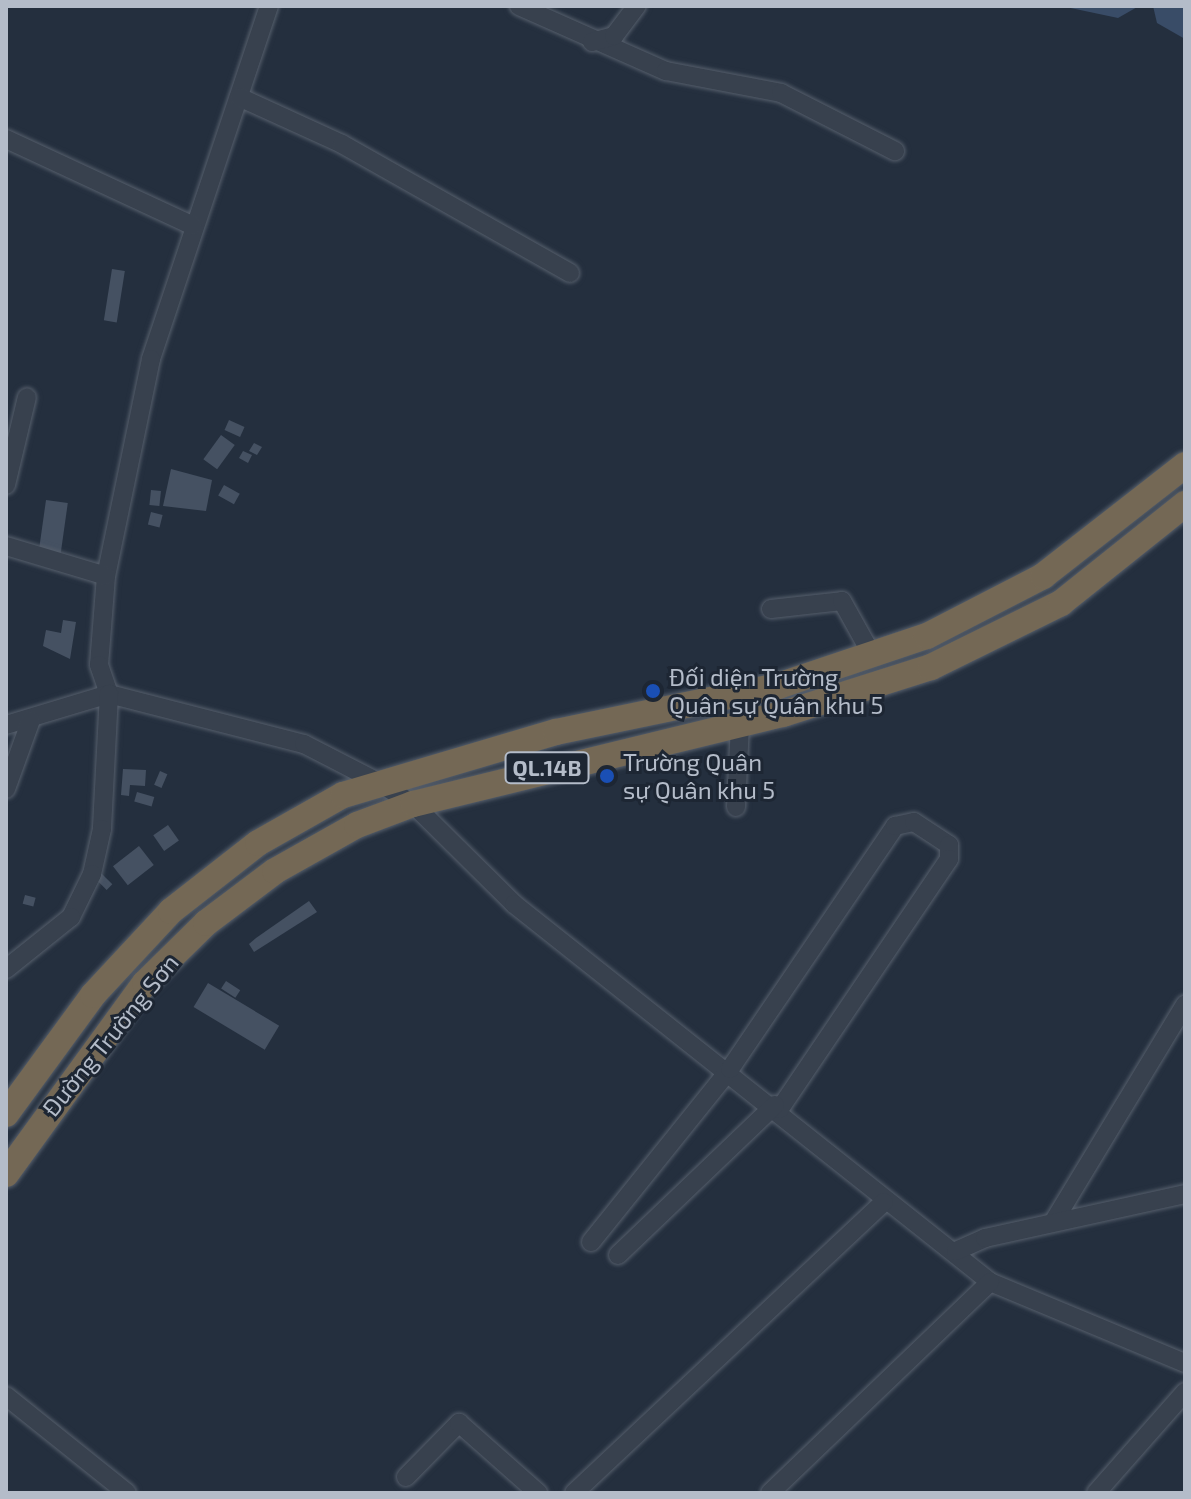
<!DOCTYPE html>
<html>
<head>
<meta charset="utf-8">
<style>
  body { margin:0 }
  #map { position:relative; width:1191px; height:1499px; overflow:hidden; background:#242f3e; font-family:"Exo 2",sans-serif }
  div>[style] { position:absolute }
  .water>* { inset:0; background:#394c67 }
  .building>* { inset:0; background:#455162; transform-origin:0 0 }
  .roads { filter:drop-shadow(0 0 2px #565f6c) drop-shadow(0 0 2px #565f6c) }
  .minor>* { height:18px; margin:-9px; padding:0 9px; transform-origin:9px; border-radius:9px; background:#38414e }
  .highway>* { height:26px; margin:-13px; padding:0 13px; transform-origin:13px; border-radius:13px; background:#746855 }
  .dots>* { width:22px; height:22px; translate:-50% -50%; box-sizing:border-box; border:4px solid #1d2633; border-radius:50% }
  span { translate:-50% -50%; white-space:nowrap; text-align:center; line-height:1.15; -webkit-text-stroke:6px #1d2633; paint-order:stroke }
  .shield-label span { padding:2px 6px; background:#1d2633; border:2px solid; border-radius:6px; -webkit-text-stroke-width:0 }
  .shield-label { font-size:22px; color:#b4bcc9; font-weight:700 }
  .poi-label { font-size:24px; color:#b4bcc9 }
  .left { translate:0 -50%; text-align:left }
  .street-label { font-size:24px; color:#b4bcc9 }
  .frame { position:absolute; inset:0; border:8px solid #b4bcc9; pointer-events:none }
</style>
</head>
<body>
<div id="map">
  <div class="water">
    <div style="clip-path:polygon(1139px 6px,1118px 18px,1066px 7px,1066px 6px)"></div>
    <div style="clip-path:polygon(1153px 6px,1185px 6px,1185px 39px,1157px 23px)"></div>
  </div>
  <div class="building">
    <div style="left:112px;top:269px;width:13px;height:52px;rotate:9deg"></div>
    <div style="left:229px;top:420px;width:17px;height:11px;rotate:24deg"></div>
    <div style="left:221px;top:435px;width:17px;height:30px;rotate:36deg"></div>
    <div style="clip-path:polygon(254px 443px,262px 447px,257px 455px,249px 451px)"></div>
    <div style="clip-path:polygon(243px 451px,252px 455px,248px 463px,239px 458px)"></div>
    <div style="clip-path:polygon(171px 469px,212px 480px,206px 511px,163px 506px)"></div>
    <div style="left:224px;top:485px;width:18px;height:12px;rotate:29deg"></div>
    <div style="left:151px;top:490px;width:10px;height:15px;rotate:6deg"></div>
    <div style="left:46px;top:500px;width:22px;height:53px;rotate:8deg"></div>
    <div style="left:151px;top:512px;width:12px;height:13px;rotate:14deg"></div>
    <div style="clip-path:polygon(63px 620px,76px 622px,70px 659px,43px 646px,46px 630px,61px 633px)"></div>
    <div style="clip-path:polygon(123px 769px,146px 770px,145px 786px,130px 785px,129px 796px,121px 795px)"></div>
    <div style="left:160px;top:771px;width:8px;height:15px;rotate:23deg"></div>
    <div style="left:137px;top:792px;width:18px;height:10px;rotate:16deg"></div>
    <div style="left:168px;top:825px;width:19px;height:18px;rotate:55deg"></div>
    <div style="left:139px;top:846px;width:24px;height:33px;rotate:52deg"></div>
    <div style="left:101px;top:873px;width:16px;height:8px;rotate:45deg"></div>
    <div style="left:25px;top:895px;width:11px;height:9px;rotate:15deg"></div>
    <div style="clip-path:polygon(309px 901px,317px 912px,254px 952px,249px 944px,256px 938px)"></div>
    <div style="left:226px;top:981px;width:17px;height:9px;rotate:33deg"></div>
    <div style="left:208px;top:983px;width:83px;height:28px;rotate:31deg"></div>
  </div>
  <div class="roads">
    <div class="minor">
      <div style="left:269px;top:6px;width:372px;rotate:108.5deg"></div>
      <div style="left:151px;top:359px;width:222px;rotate:101.7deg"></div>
      <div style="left:106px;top:576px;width:89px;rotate:94.5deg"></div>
      <div style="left:99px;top:665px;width:31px;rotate:71deg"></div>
      <div style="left:109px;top:694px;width:201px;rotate:14.4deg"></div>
      <div style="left:304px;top:744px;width:83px;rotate:27.2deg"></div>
      <div style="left:378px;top:782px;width:41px;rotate:32.2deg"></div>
      <div style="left:413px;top:804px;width:142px;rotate:44.7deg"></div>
      <div style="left:514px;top:904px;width:608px;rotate:38.45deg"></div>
      <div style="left:990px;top:1282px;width:211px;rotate:22.6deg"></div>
      <div style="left:519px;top:6px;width:161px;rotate:23.9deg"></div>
      <div style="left:666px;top:71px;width:117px;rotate:10.8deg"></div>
      <div style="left:781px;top:93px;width:128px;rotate:27deg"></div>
      <div style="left:592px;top:42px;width:23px;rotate:-15deg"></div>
      <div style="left:614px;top:36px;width:38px;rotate:-53deg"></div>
      <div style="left:239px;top:97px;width:113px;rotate:24.5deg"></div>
      <div style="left:342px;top:144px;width:262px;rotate:29.5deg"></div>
      <div style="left:6px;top:139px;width:206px;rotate:24.9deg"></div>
      <div style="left:6px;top:485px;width:90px;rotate:-76.6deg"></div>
      <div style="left:6px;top:546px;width:104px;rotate:16.7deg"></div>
      <div style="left:771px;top:609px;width:71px;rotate:-6.4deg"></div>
      <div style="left:842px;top:601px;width:64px;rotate:61deg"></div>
      <div style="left:6px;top:725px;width:108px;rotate:-16.8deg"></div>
      <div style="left:109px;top:694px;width:135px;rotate:93deg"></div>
      <div style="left:102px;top:829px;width:46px;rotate:102.5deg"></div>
      <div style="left:92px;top:874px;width:48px;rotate:116deg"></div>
      <div style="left:71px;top:917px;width:83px;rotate:141.3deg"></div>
      <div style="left:6px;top:789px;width:73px;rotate:-70.1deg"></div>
      <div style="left:736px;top:807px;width:82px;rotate:-87.2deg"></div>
      <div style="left:1054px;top:1221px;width:253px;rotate:-58.8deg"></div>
      <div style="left:591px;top:1242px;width:222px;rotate:-51.2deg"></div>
      <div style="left:730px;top:1069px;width:294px;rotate:-55.8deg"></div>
      <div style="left:895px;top:826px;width:19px;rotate:-12deg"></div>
      <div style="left:914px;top:822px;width:42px;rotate:33.3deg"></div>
      <div style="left:949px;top:845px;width:14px;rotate:90deg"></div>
      <div style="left:949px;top:859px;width:302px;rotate:124.1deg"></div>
      <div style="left:956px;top:1251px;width:32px;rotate:-24deg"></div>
      <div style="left:985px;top:1238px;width:205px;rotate:-12.4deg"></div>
      <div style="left:618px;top:1255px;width:217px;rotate:-43.7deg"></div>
      <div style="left:6px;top:1396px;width:155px;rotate:38.7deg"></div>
      <div style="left:406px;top:1477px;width:76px;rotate:-45.5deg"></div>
      <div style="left:459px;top:1423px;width:106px;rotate:41.5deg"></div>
      <div style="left:574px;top:1493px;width:425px;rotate:-43.2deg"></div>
      <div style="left:770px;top:1493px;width:305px;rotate:-43.8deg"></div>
      <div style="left:1096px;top:1493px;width:135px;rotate:-48.6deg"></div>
    </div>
    <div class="highway">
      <div style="left:6px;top:1114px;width:147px;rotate:-53.8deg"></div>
      <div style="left:93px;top:995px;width:115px;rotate:-47.1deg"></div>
      <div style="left:171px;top:911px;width:110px;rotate:-38deg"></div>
      <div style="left:258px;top:843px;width:98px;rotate:-29.5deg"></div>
      <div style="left:343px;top:795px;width:222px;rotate:-16.5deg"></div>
      <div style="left:556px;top:732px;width:227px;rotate:-11.7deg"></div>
      <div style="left:778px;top:686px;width:157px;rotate:-18.6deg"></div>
      <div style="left:927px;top:636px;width:131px;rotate:-27.3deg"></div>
      <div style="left:1043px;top:576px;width:180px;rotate:-38deg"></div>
      <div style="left:6px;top:1174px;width:236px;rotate:-54deg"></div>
      <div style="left:145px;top:983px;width:86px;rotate:-44.5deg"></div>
      <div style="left:206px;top:923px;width:86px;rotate:-37deg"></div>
      <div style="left:275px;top:871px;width:94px;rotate:-29.3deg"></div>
      <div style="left:357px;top:825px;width:60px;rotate:-20.6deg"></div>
      <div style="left:413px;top:804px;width:381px;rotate:-13.7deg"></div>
      <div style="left:783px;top:714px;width:155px;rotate:-17.6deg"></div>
      <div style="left:931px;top:667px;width:145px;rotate:-26.2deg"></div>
      <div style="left:1061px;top:603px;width:159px;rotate:-38.6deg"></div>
    </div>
  </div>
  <div class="dots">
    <div style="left:653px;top:691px;background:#1a4fb4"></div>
    <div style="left:607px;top:776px;background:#1a4fb4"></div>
  </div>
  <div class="shield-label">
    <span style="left:547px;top:768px">QL.14B</span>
  </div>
  <div class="poi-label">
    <span class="left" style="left:669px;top:691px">Đối diện Trường<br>Quân sự Quân khu 5</span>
    <span class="left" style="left:623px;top:776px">Trường Quân<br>sự Quân khu 5</span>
  </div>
  <div class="street-label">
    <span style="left:110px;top:1035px;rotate:-51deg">Đường Trường Sơn</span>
  </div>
  <div class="frame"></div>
</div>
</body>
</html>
